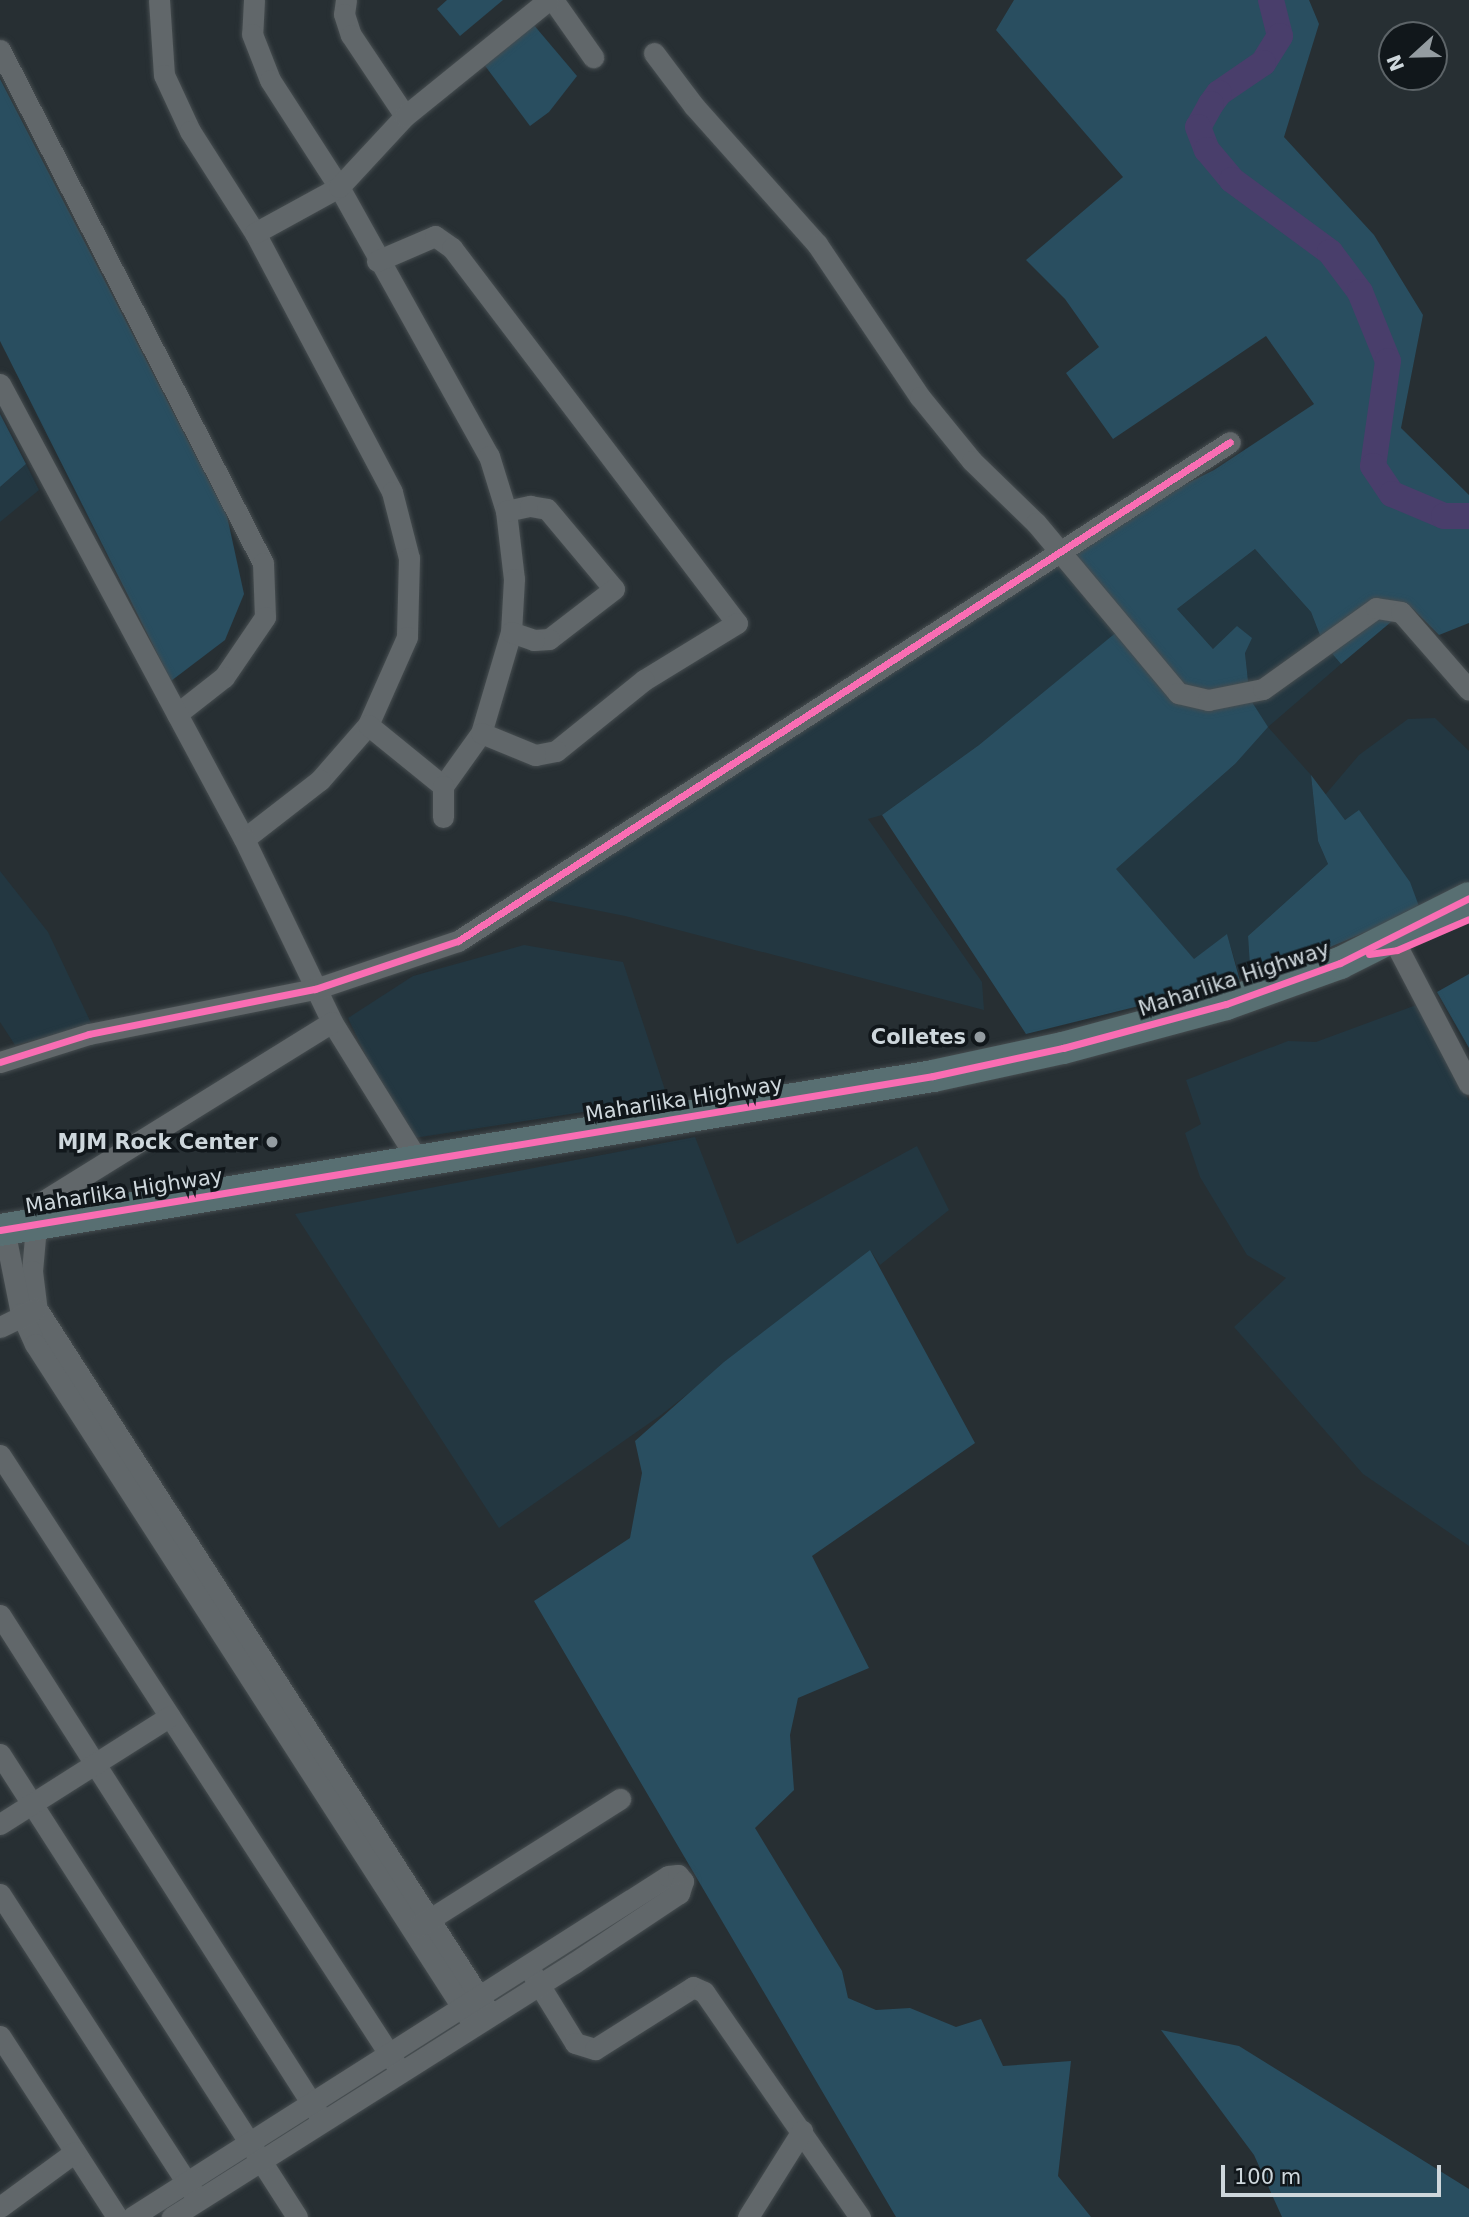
<!DOCTYPE html>
<html>
<head>
<meta charset="utf-8">
<style>
	body { margin:0 }
	#map { position:relative; width:1469px; height:2217px; overflow:hidden; background:#272f33; font-family:"DejaVu Sans",sans-serif }
	div>[style] { position:absolute }
	.built>* { inset:0; background:#233741 }
	.green>* { inset:0; background:#294e60 }
	.river>* { height:26px; margin:-13px; padding:0 13px; transform-origin:13px; border-radius:13px; background:#493e6b }
	.roads { filter:drop-shadow(0 0 2px #464d50) drop-shadow(0 0 2px #464d50) }
	.minor>* { height:21px; margin:-10.5px; padding:0 10.5px; transform-origin:10.5px; border-radius:10.5px; background:#61676a }
	.highway>* { height:32px; margin:-16px; padding:0 16px; transform-origin:16px; border-radius:16px; background:#586f72 }
	.cycleway>* { height:7px; margin:-3.5px; padding:0 3.5px; transform-origin:3.5px; border-radius:3.5px; background:#f96db3 }
	.dots>* { width:19px; height:19px; translate:-50% -50%; box-sizing:border-box; border:4px solid #11171b; border-radius:50% }
	span { translate:-50% -50%; white-space:nowrap; text-align:center; line-height:1.15; -webkit-text-stroke:7px #11171b; paint-order:stroke }
	.street-label { font-size:21px; color:#ced7dc }
	.poi-label { font-size:21px; color:#ced7dc; font-weight:700 }
	.right { translate:-100% -50%; text-align:right }
	.north { position:absolute; left:1378px; top:21px; width:70px; height:70px; box-sizing:border-box; background:#11171b; border:2px solid #5d6468; border-radius:50%; rotate:248deg; font-size:19px; font-weight:700; line-height:28px; text-align:center; color:#ced7dc }
	.north::after { content:''; display:block; margin:auto; width:24px; height:32px; background:#949ca1; clip-path:polygon(50% 0,100% 100%,50% 72%,0 100%) }
	.scale { position:absolute; left:1221px; top:2165px; width:220px; height:32px; box-sizing:border-box; border:4px solid #ced7dc; border-top:0; padding-left:9px; font-size:21px; line-height:24px; white-space:nowrap; color:#ced7dc; -webkit-text-stroke:5px #11171b; paint-order:stroke }
</style>
</head>
<body>
<div id="map">
	<div class="built">
		<i style="clip-path:polygon(26px 464px,39px 490px,0 522px,0 487px)"></i>
		<i style="clip-path:polygon(1255px 549px,1311px 612px,1323px 643px,1341px 664px,1268px 727px,1311px 775px,1318px 841px,1328px 864px,1248px 936px,1250px 967px,1238px 971px,1227px 935px,1194px 960px,1115px 869px,1235px 764px,1250px 699px,1245px 653px,1213px 649px,1177px 609px)"></i>
		<i style="clip-path:polygon(1055px 555px,1115px 634px,979px 745px,882px 815px,868px 819px,982px 982px,984px 1010px,625px 916px,540px 899px)"></i>
		<i style="clip-path:polygon(1435px 718px,1469px 751px,1469px 888px,1420px 909px,1359px 811px,1345px 820px,1325px 795px,1359px 755px,1408px 719px)"></i>
		<i style="clip-path:polygon(0 871px,48px 932px,92px 1025px,15px 1045px,0 1022px)"></i>
		<i style="clip-path:polygon(524px 945px,623px 962px,668px 1099px,414px 1138px,398px 1123px,348px 1018px,413px 976px)"></i>
		<i style="clip-path:polygon(1419px 1004px,1469px 1101px,1469px 1546px,1363px 1474px,1234px 1327px,1286px 1278px,1247px 1255px,1200px 1177px,1185px 1133px,1201px 1124px,1186px 1080px,1288px 1041px,1316px 1042px)"></i>
		<i style="clip-path:polygon(695px 1137px,737px 1244px,917px 1146px,949px 1210px,880px 1265px,870px 1250px,661px 1415px,499px 1528px,295px 1214px)"></i>
	</div>
	<div class="green">
		<i style="clip-path:polygon(447px 0,503px 0,460px 36px,437px 9px)"></i>
		<i style="clip-path:polygon(1014px 0,1309px 0,1319px 24px,1284px 137px,1374px 235px,1423px 315px,1401px 428px,1469px 495px,1469px 623px,1439px 635px,1410px 606px,1341px 664px,1323px 643px,1311px 612px,1255px 549px,1177px 609px,1213px 649px,1237px 626px,1252px 638px,1245px 653px,1250px 699px,1268px 727px,1235px 764px,1116px 869px,1194px 959px,1227px 934px,1240px 981px,1026px 1034px,882px 815px,979px 745px,1124px 626px,1065px 555px,1121px 516px,1214px 470px,1314px 404px,1266px 336px,1113px 439px,1066px 373px,1099px 347px,1065px 299px,1026px 260px,1123px 177px,996px 30px)"></i>
		<i style="clip-path:polygon(533px 24px,577px 76px,549px 112px,530px 126px,483px 63px)"></i>
		<i style="clip-path:polygon(0 79px,227px 516px,244px 594px,225px 640px,171px 681px,0 341px)"></i>
		<i style="clip-path:polygon(0 414px,26px 464px,0 487px)"></i>
		<i style="clip-path:polygon(1311px 775px,1345px 820px,1359px 810px,1410px 882px,1420px 909px,1257px 978px,1250px 967px,1248px 936px,1328px 864px,1318px 841px)"></i>
		<i style="clip-path:polygon(1469px 974px,1469px 1048px,1437px 992px)"></i>
		<i style="clip-path:polygon(870px 1250px,975px 1443px,812px 1556px,869px 1668px,798px 1698px,790px 1735px,794px 1790px,755px 1828px,842px 1971px,848px 1998px,876px 2010px,910px 2008px,956px 2027px,981px 2019px,1003px 2066px,1071px 2061px,1058px 2176px,1091px 2217px,896px 2217px,534px 1601px,630px 1538px,642px 1473px,635px 1441px,724px 1362px)"></i>
		<i style="clip-path:polygon(1161px 2030px,1239px 2046px,1469px 2189px,1469px 2217px,1282px 2217px,1254px 2155px)"></i>
	</div>
	<div class="river">
		<i style="left:1271px;top:0;width:37px;rotate:76deg"></i>
		<i style="left:1280px;top:36px;width:32px;rotate:122deg"></i>
		<i style="left:1263px;top:63px;width:53px;rotate:145.7deg"></i>
		<i style="left:1219px;top:93px;width:14px;rotate:126deg"></i>
		<i style="left:1211px;top:104px;width:26px;rotate:119deg"></i>
		<i style="left:1198px;top:127px;width:25px;rotate:69deg"></i>
		<i style="left:1207px;top:150px;width:39px;rotate:50deg"></i>
		<i style="left:1232px;top:180px;width:122px;rotate:36.3deg"></i>
		<i style="left:1330px;top:252px;width:50px;rotate:53.1deg"></i>
		<i style="left:1360px;top:292px;width:74px;rotate:67.9deg"></i>
		<i style="left:1388px;top:361px;width:106px;rotate:98.1deg"></i>
		<i style="left:1373px;top:466px;width:34px;rotate:56deg"></i>
		<i style="left:1392px;top:494px;width:56px;rotate:22.9deg"></i>
		<i style="left:1444px;top:516px;width:25px"></i>
	</div>
	<div class="roads">
		<div class="minor">
			<i style="left:159px;top:0;width:75px;rotate:86.2deg"></i>
			<i style="left:164px;top:75px;width:62px;rotate:65.1deg"></i>
			<i style="left:190px;top:131px;width:121px;rotate:57.5deg"></i>
			<i style="left:255px;top:233px;width:293px;rotate:62.1deg"></i>
			<i style="left:392px;top:492px;width:68px;rotate:75.6deg"></i>
			<i style="left:409px;top:558px;width:79px;rotate:91.5deg"></i>
			<i style="left:407px;top:637px;width:96px;rotate:113.9deg"></i>
			<i style="left:368px;top:725px;width:73px;rotate:131.1deg"></i>
			<i style="left:320px;top:780px;width:96px;rotate:142.2deg"></i>
			<i style="left:254px;top:0;width:34px;rotate:93deg"></i>
			<i style="left:252px;top:34px;width:49px;rotate:68.6deg"></i>
			<i style="left:270px;top:80px;width:127px;rotate:57.2deg"></i>
			<i style="left:339px;top:187px;width:308px;rotate:60.9deg"></i>
			<i style="left:489px;top:456px;width:58px;rotate:72.8deg"></i>
			<i style="left:506px;top:511px;width:68px;rotate:83.3deg"></i>
			<i style="left:514px;top:579px;width:53px;rotate:93.2deg"></i>
			<i style="left:511px;top:632px;width:105px;rotate:106.5deg"></i>
			<i style="left:481px;top:733px;width:65px;rotate:125.6deg"></i>
			<i style="left:346px;top:0;width:14px;rotate:98deg"></i>
			<i style="left:344px;top:14px;width:22px;rotate:72deg"></i>
			<i style="left:351px;top:35px;width:97px;rotate:56.3deg"></i>
			<i style="left:553px;top:0;width:70px;rotate:54.9deg"></i>
			<i style="left:0;top:50px;width:576px;rotate:62.86deg"></i>
			<i style="left:263px;top:563px;width:54px;rotate:87.9deg"></i>
			<i style="left:265px;top:617px;width:73px;rotate:124.3deg"></i>
			<i style="left:224px;top:677px;width:60px;rotate:141.8deg"></i>
			<i style="left:654px;top:53px;width:66px;rotate:53deg"></i>
			<i style="left:694px;top:106px;width:185px;rotate:48.3deg"></i>
			<i style="left:817px;top:244px;width:184px;rotate:56.1deg"></i>
			<i style="left:920px;top:397px;width:82px;rotate:50.9deg"></i>
			<i style="left:972px;top:461px;width:89px;rotate:44.1deg"></i>
			<i style="left:1036px;top:523px;width:222px;rotate:50.1deg"></i>
			<i style="left:1178px;top:693px;width:31px;rotate:13deg"></i>
			<i style="left:1208px;top:700px;width:56px;rotate:-11.3deg"></i>
			<i style="left:1263px;top:689px;width:139px;rotate:-35.6deg"></i>
			<i style="left:1376px;top:608px;width:25px;rotate:9deg"></i>
			<i style="left:1401px;top:612px;width:103px;rotate:48.9deg"></i>
			<i style="left:255px;top:233px;width:96px;rotate:-28.7deg"></i>
			<i style="left:339px;top:187px;width:97px;rotate:-47.1deg"></i>
			<i style="left:405px;top:116px;width:184px;rotate:-39deg"></i>
			<i style="left:377px;top:261px;width:63px;rotate:-23.3deg"></i>
			<i style="left:435px;top:236px;width:21px;rotate:35deg"></i>
			<i style="left:452px;top:248px;width:471px;rotate:52.8deg"></i>
			<i style="left:737px;top:623px;width:109px;rotate:148.5deg"></i>
			<i style="left:644px;top:680px;width:113px;rotate:141.1deg"></i>
			<i style="left:556px;top:751px;width:21px;rotate:169deg"></i>
			<i style="left:535px;top:755px;width:58px;rotate:-157.8deg"></i>
			<i style="left:0;top:384px;width:516px;rotate:61.8deg"></i>
			<i style="left:244px;top:839px;width:203px;rotate:64.3deg"></i>
			<i style="left:332px;top:1022px;width:161px;rotate:58.2deg"></i>
			<i style="left:506px;top:511px;width:25px;rotate:-12deg"></i>
			<i style="left:530px;top:506px;width:17px;rotate:10deg"></i>
			<i style="left:547px;top:509px;width:104px;rotate:50.1deg"></i>
			<i style="left:614px;top:589px;width:82px;rotate:142.4deg"></i>
			<i style="left:549px;top:639px;width:15px;rotate:176deg"></i>
			<i style="left:534px;top:640px;width:24px;rotate:-161deg"></i>
			<i style="left:368px;top:725px;width:97px;rotate:39.1deg"></i>
			<i style="left:443px;top:786px;width:31px;rotate:90deg"></i>
			<i style="left:1391px;top:935px;width:168px;rotate:62.4deg"></i>
			<i style="left:332px;top:1022px;width:346px;rotate:148.2deg"></i>
			<i style="left:38px;top:1204px;width:67px;rotate:95.1deg"></i>
			<i style="left:32px;top:1271px;width:38px;rotate:83deg"></i>
			<i style="left:37px;top:1309px;width:839px;rotate:57.26deg"></i>
			<i style="left:0;top:1062px;width:93px;rotate:-17.5deg"></i>
			<i style="left:89px;top:1034px;width:230px;rotate:-11.3deg"></i>
			<i style="left:315px;top:989px;width:151px;rotate:-18.6deg"></i>
			<i style="left:458px;top:941px;width:919px;rotate:-32.88deg"></i>
			<i style="left:4px;top:1229px;width:86px;rotate:78.6deg"></i>
			<i style="left:21px;top:1313px;width:34px;rotate:66deg"></i>
			<i style="left:35px;top:1344px;width:805px;rotate:57.22deg"></i>
			<i style="left:0;top:1327px;width:39px;rotate:-26deg"></i>
			<i style="left:0;top:1455px;width:729px;rotate:56.99deg"></i>
			<i style="left:0;top:1615px;width:593px;rotate:57.46deg"></i>
			<i style="left:0;top:1754px;width:550px;rotate:57.32deg"></i>
			<i style="left:0;top:1824px;width:201px;rotate:-32.4deg"></i>
			<i style="left:0;top:1894px;width:355px;rotate:57.1deg"></i>
			<i style="left:419px;top:1926px;width:238px;rotate:-32.3deg"></i>
			<i style="left:532px;top:1973px;width:82px;rotate:58.4deg"></i>
			<i style="left:575px;top:2043px;width:21px;rotate:17deg"></i>
			<i style="left:595px;top:2049px;width:116px;rotate:-32.3deg"></i>
			<i style="left:693px;top:1987px;width:12px;rotate:24deg"></i>
			<i style="left:704px;top:1992px;width:274px;rotate:55.3deg"></i>
			<i style="left:0;top:2036px;width:216px;rotate:57.1deg"></i>
			<i style="left:0;top:2207px;width:93px;rotate:-36.3deg"></i>
			<i style="left:132px;top:2217px;width:635px;rotate:-32.46deg"></i>
			<i style="left:668px;top:1876px;width:10px;rotate:-6deg"></i>
			<i style="left:678px;top:1875px;width:8px;rotate:50deg"></i>
			<i style="left:683px;top:1881px;width:13px;rotate:108deg"></i>
			<i style="left:679px;top:1893px;width:126px;rotate:146.3deg"></i>
			<i style="left:574px;top:1963px;width:476px;rotate:147.7deg"></i>
			<i style="left:748px;top:2217px;width:102px;rotate:-57.9deg"></i>
		</div>
		<div class="highway">
			<i style="left:0;top:1230px;width:946px;rotate:-9.37deg"></i>
			<i style="left:933px;top:1076px;width:133px;rotate:-12.2deg"></i>
			<i style="left:1063px;top:1048px;width:169px;rotate:-15.1deg"></i>
			<i style="left:1226px;top:1004px;width:121px;rotate:-19.8deg"></i>
			<i style="left:1340px;top:963px;width:144px;rotate:-26.7deg"></i>
		</div>
	</div>
	<div class="cycleway">
		<i style="left:1369px;top:954px;width:28px;rotate:-8deg"></i>
		<i style="left:1397px;top:950px;width:78px;rotate:-23.3deg"></i>
		<i style="left:0;top:1062px;width:93px;rotate:-17.5deg"></i>
		<i style="left:89px;top:1034px;width:230px;rotate:-11.3deg"></i>
		<i style="left:315px;top:989px;width:151px;rotate:-18.6deg"></i>
		<i style="left:458px;top:941px;width:919px;rotate:-32.88deg"></i>
		<i style="left:0;top:1230px;width:946px;rotate:-9.37deg"></i>
		<i style="left:933px;top:1076px;width:133px;rotate:-12.2deg"></i>
		<i style="left:1063px;top:1048px;width:169px;rotate:-15.1deg"></i>
		<i style="left:1226px;top:1004px;width:121px;rotate:-19.8deg"></i>
		<i style="left:1340px;top:963px;width:144px;rotate:-26.7deg"></i>
	</div>
	<div class="dots">
		<i style="left:980px;top:1037px;background:#949ca1"></i>
		<i style="left:272px;top:1142px;background:#949ca1"></i>
	</div>
	<div class="street-label">
		<span style="left:1234px;top:979px;rotate:-18deg">Maharlika Highway</span>
		<span style="left:684px;top:1099px;rotate:-9deg">Maharlika Highway</span>
		<span style="left:124px;top:1191px;rotate:-9deg">Maharlika Highway</span>
	</div>
	<div class="poi-label">
		<span class="right" style="left:966px;top:1037px">Colletes</span>
		<span class="right" style="left:258px;top:1142px">MJM Rock Center</span>
	</div>
	<div class="north">N</div>
	<div class="scale">100 m</div>
</div>
</body>
</html>
